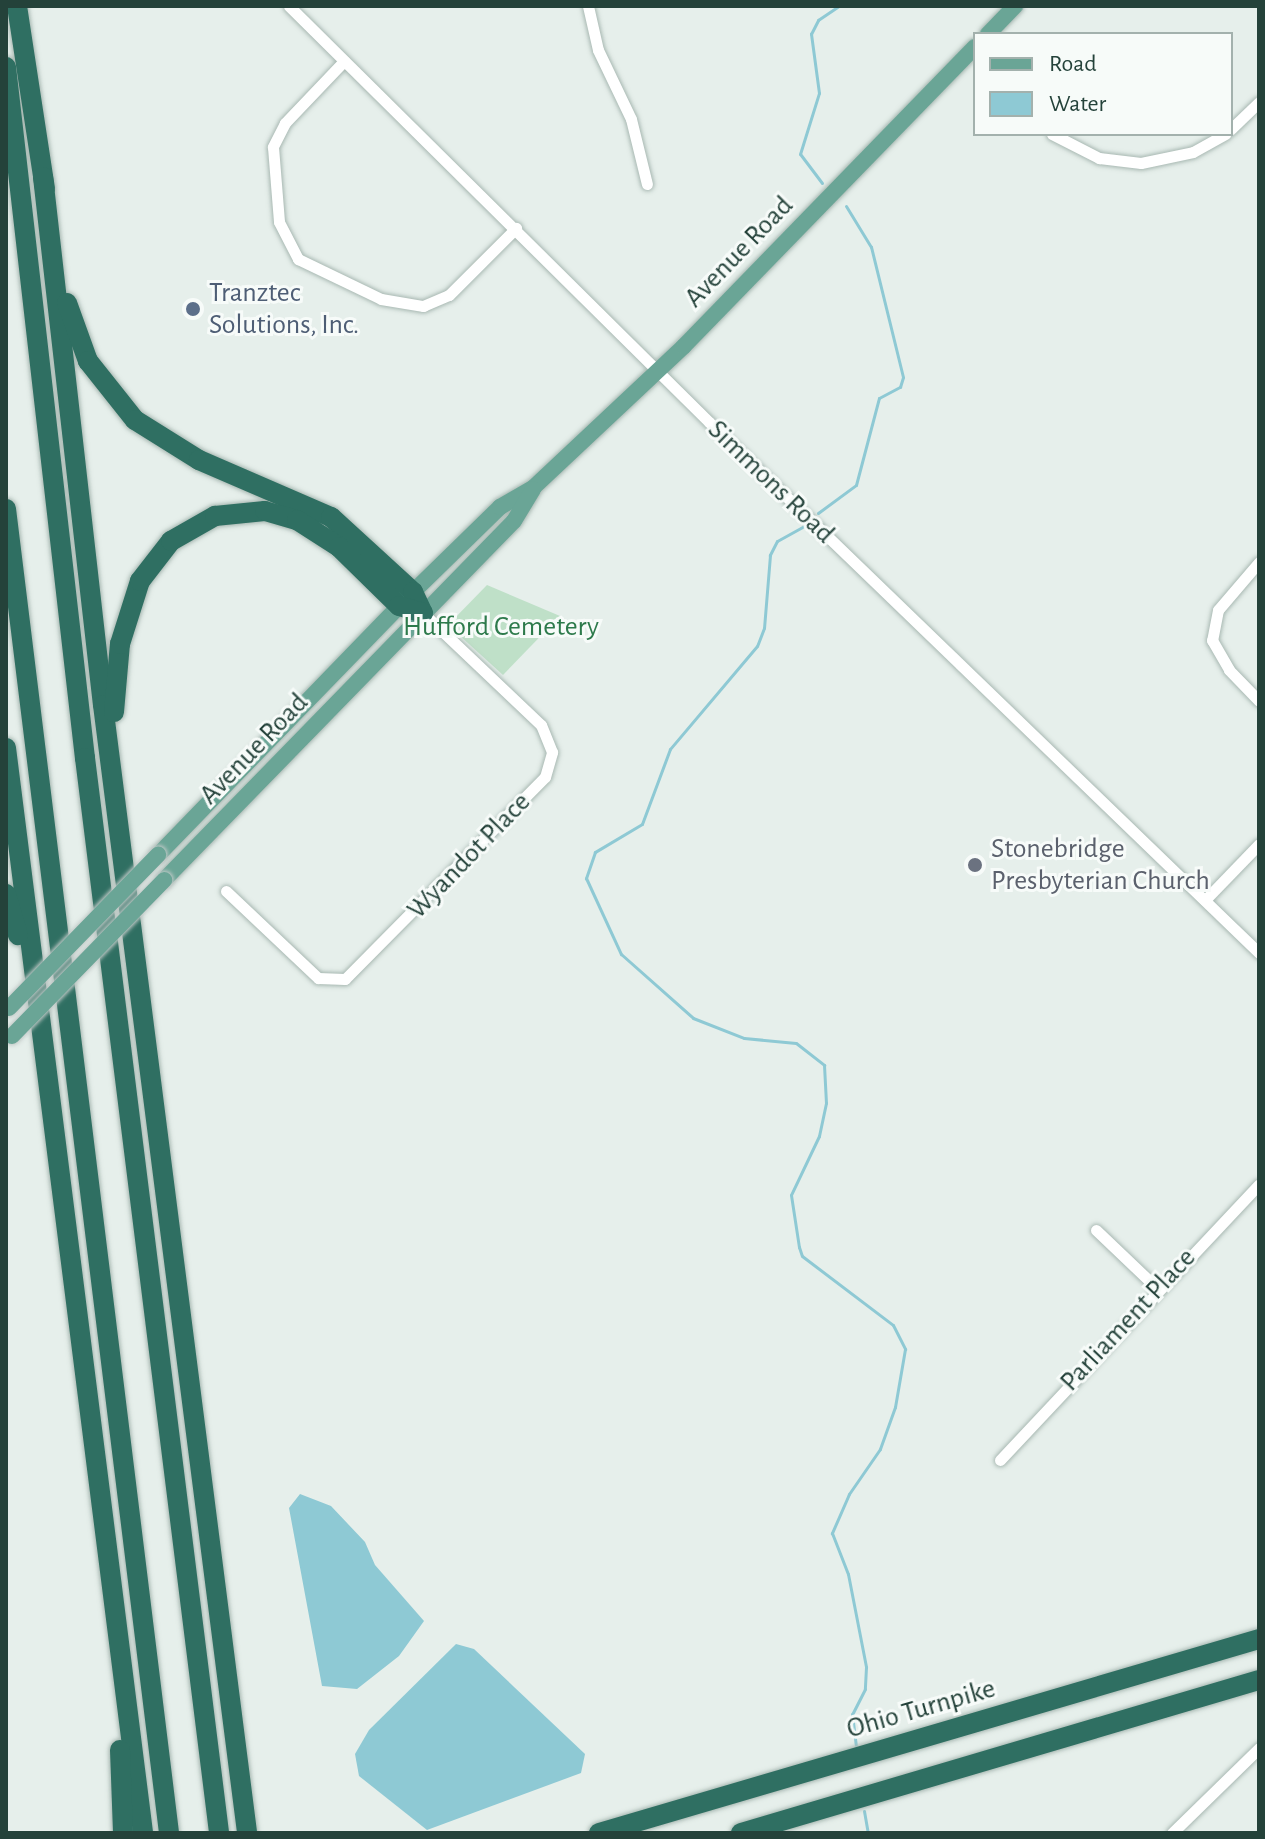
<!DOCTYPE html>
<html>
<head>
<meta charset="utf-8">
<style>
	body { margin:0 }
	#map { position:relative; width:1265px; height:1839px; overflow:hidden; background:#e6efeb; font-family:"Alegreya Sans",sans-serif }
	div>[style] { position:absolute }
	.green>* { inset:0; background:#bfe0c8 }
	.water>* { inset:0; background:#8ec9d4 }
	.stream>* { height:3px; margin:-1.5px; padding:0 1.5px; transform-origin:1.5px; border-radius:1.5px; background:#8ec9d4 }
	.roads { filter:drop-shadow(0 0 2px #a8b8b2) drop-shadow(0 0 2px #a8b8b2) }
	.street>* { height:11px; margin:-5.5px; padding:0 5.5px; transform-origin:5.5px; border-radius:5.5px; background:#fff }
	.primary>* { height:16px; margin:-8px; padding:0 8px; transform-origin:8px; border-radius:8px; background:#6aa596 }
	.highway>* { height:20px; margin:-10px; padding:0 10px; transform-origin:10px; border-radius:10px; background:#2f6f62 }
	.bridges { filter:drop-shadow(0 0 2px #c2cac8) drop-shadow(0 0 2px #c2cac8) }
	.primary-bridge>* { height:16px; margin:-8px; padding:0 8px; transform-origin:8px; border-radius:8px; background:#6aa596 }
	.dots>* { width:22px; height:22px; translate:-50% -50%; box-sizing:border-box; border:4px solid #f7fbf9; border-radius:50% }
	span { translate:-50% -50%; white-space:nowrap; text-align:center; line-height:1.15; -webkit-text-stroke:6px #f7fbf9; paint-order:stroke }
	.street-label { font-size:28px; color:#24423a }
	.service-label { font-size:28px; color:#4e5e75 }
	.left { translate:0 -50%; text-align:left }
	.park-label { font-size:28px; color:#2d7a4b }
	.worship-label { font-size:28px; color:#5b616d }
	.frame { position:absolute; inset:0; border:8px solid #24423a; pointer-events:none }
	.legend { position:absolute; left:973px; top:32px; width:260px; height:104px; box-sizing:border-box; background:#f7fbf9; border:2px solid #a3b1ad; margin:0; padding:10px 14px; list-style:none; font-size:24px; color:#24423a }
	.legend li { display:flex; align-items:center; gap:16px; height:40px }
	.legend b { width:40px; border:2px solid #a3b1ad }
</style>
</head>
<body>
<div id="map">
	<div class="green">
		<i style="clip-path:polygon(487px 585px,560px 616px,503px 675px,448px 625px)"></i>
	</div>
	<div class="water">
		<i style="clip-path:polygon(300px 1494px,331px 1506px,365px 1542px,375px 1565px,424px 1621px,399px 1656px,357px 1689px,322px 1686px,289px 1508px)"></i>
		<i style="clip-path:polygon(456px 1644px,474px 1649px,585px 1754px,581px 1773px,427px 1830px,359px 1776px,355px 1754px,369px 1730px)"></i>
	</div>
	<div class="stream">
		<i style="left:822px;top:183px;width:36px;rotate:-127deg"></i>
		<i style="left:800px;top:154px;width:64px;rotate:-72.7deg"></i>
		<i style="left:819px;top:93px;width:60px;rotate:-97.7deg"></i>
		<i style="left:811px;top:34px;width:16px;rotate:-63deg"></i>
		<i style="left:818px;top:20px;width:25px;rotate:-34deg"></i>
		<i style="left:818px;top:513px;width:47px;rotate:-36.4deg"></i>
		<i style="left:856px;top:485px;width:90px;rotate:-75.2deg"></i>
		<i style="left:879px;top:398px;width:24px;rotate:-28deg"></i>
		<i style="left:900px;top:387px;width:10px;rotate:-73deg"></i>
		<i style="left:903px;top:377px;width:134px;rotate:-103.8deg"></i>
		<i style="left:871px;top:247px;width:48px;rotate:-121.4deg"></i>
		<i style="left:806px;top:525px;width:33px;rotate:151deg"></i>
		<i style="left:777px;top:541px;width:16px;rotate:117deg"></i>
		<i style="left:770px;top:555px;width:73px;rotate:94.7deg"></i>
		<i style="left:764px;top:628px;width:19px;rotate:111deg"></i>
		<i style="left:757px;top:646px;width:135px;rotate:130.2deg"></i>
		<i style="left:670px;top:749px;width:80px;rotate:110.5deg"></i>
		<i style="left:642px;top:824px;width:55px;rotate:149.2deg"></i>
		<i style="left:595px;top:852px;width:28px;rotate:109deg"></i>
		<i style="left:586px;top:878px;width:84px;rotate:65.3deg"></i>
		<i style="left:621px;top:954px;width:96px;rotate:41.6deg"></i>
		<i style="left:693px;top:1018px;width:55px;rotate:21.4deg"></i>
		<i style="left:744px;top:1038px;width:52px;rotate:5.5deg"></i>
		<i style="left:796px;top:1043px;width:36px;rotate:38deg"></i>
		<i style="left:824px;top:1065px;width:38px;rotate:87deg"></i>
		<i style="left:826px;top:1103px;width:34px;rotate:102deg"></i>
		<i style="left:819px;top:1136px;width:65px;rotate:115.4deg"></i>
		<i style="left:791px;top:1195px;width:53px;rotate:81.3deg"></i>
		<i style="left:799px;top:1247px;width:9px;rotate:72deg"></i>
		<i style="left:802px;top:1256px;width:114px;rotate:37.2deg"></i>
		<i style="left:893px;top:1325px;width:27px;rotate:63deg"></i>
		<i style="left:905px;top:1349px;width:59px;rotate:99.8deg"></i>
		<i style="left:895px;top:1407px;width:45px;rotate:109.7deg"></i>
		<i style="left:880px;top:1449px;width:55px;rotate:124.6deg"></i>
		<i style="left:849px;top:1494px;width:43px;rotate:113.6deg"></i>
		<i style="left:832px;top:1533px;width:44px;rotate:68.7deg"></i>
		<i style="left:848px;top:1574px;width:95px;rotate:79deg"></i>
		<i style="left:866px;top:1667px;width:22px;rotate:93deg"></i>
		<i style="left:865px;top:1689px;width:28px;rotate:117deg"></i>
		<i style="left:852px;top:1714px;width:31px;rotate:83deg"></i>
		<i style="left:864px;top:1811px;width:22px;rotate:80deg"></i>
	</div>
	<div class="roads">
		<div class="street">
			<i style="left:289px;top:6px;width:591px;rotate:44.73deg"></i>
			<i style="left:709px;top:422px;width:765px;rotate:43.99deg"></i>
			<i style="left:588px;top:6px;width:45px;rotate:77.2deg"></i>
			<i style="left:598px;top:50px;width:76px;rotate:64.4deg"></i>
			<i style="left:631px;top:119px;width:67px;rotate:76.2deg"></i>
			<i style="left:344px;top:61px;width:86px;rotate:133.6deg"></i>
			<i style="left:285px;top:123px;width:27px;rotate:117deg"></i>
			<i style="left:273px;top:147px;width:75px;rotate:85.4deg"></i>
			<i style="left:279px;top:222px;width:42px;rotate:62.8deg"></i>
			<i style="left:298px;top:259px;width:92px;rotate:25.7deg"></i>
			<i style="left:381px;top:299px;width:43px;rotate:9.5deg"></i>
			<i style="left:423px;top:306px;width:28px;rotate:-23deg"></i>
			<i style="left:449px;top:295px;width:95px;rotate:-45deg"></i>
			<i style="left:1231px;top:129px;width:39px;rotate:-44deg"></i>
			<i style="left:1052px;top:134px;width:53px;rotate:27.1deg"></i>
			<i style="left:1099px;top:158px;width:42px;rotate:6.8deg"></i>
			<i style="left:1141px;top:163px;width:53px;rotate:-11.9deg"></i>
			<i style="left:1193px;top:152px;width:37px;rotate:-29deg"></i>
			<i style="left:1259px;top:562px;width:63px;rotate:130.5deg"></i>
			<i style="left:1218px;top:610px;width:31px;rotate:101deg"></i>
			<i style="left:1212px;top:640px;width:34px;rotate:60deg"></i>
			<i style="left:1229px;top:670px;width:43px;rotate:45.9deg"></i>
			<i style="left:226px;top:891px;width:127px;rotate:43.4deg"></i>
			<i style="left:318px;top:978px;width:27px;rotate:2deg"></i>
			<i style="left:345px;top:979px;width:284px;rotate:-45.3deg"></i>
			<i style="left:545px;top:777px;width:26px;rotate:-74deg"></i>
			<i style="left:552px;top:752px;width:29px;rotate:-112deg"></i>
			<i style="left:541px;top:725px;width:163px;rotate:-136.5deg"></i>
			<i style="left:1205px;top:900px;width:78px;rotate:-46deg"></i>
			<i style="left:1096px;top:1230px;width:84px;rotate:43.6deg"></i>
			<i style="left:1000px;top:1460px;width:378px;rotate:-46.8deg"></i>
			<i style="left:1172px;top:1833px;width:122px;rotate:-44.3deg"></i>
		</div>
		<div class="primary">
			<i style="left:988px;top:34px;width:39px;rotate:-46deg"></i>
			<i style="left:158px;top:855px;width:366px;rotate:-45.9deg"></i>
			<i style="left:413px;top:592px;width:122px;rotate:-44.3deg"></i>
			<i style="left:500px;top:507px;width:39px;rotate:-30deg"></i>
			<i style="left:534px;top:487px;width:206px;rotate:-43.2deg"></i>
			<i style="left:684px;top:346px;width:417px;rotate:-45.8deg"></i>
			<i style="left:164px;top:880px;width:501px;rotate:-45.73deg"></i>
			<i style="left:514px;top:521px;width:37px;rotate:-59deg"></i>
		</div>
		<div class="highway">
			<i style="left:17px;top:6px;width:185px;rotate:81.3deg"></i>
			<i style="left:6px;top:67px;width:696px;rotate:83.48deg"></i>
			<i style="left:85px;top:758px;width:1083px;rotate:82.89deg"></i>
			<i style="left:43px;top:177px;width:531px;rotate:83.52deg"></i>
			<i style="left:103px;top:705px;width:1137px;rotate:82.72deg"></i>
			<i style="left:67px;top:303px;width:62px;rotate:70.1deg"></i>
			<i style="left:88px;top:361px;width:75px;rotate:51.5deg"></i>
			<i style="left:135px;top:420px;width:75px;rotate:32deg"></i>
			<i style="left:199px;top:460px;width:144px;rotate:23.4deg"></i>
			<i style="left:331px;top:517px;width:111px;rotate:42.4deg"></i>
			<i style="left:413px;top:592px;width:23px;rotate:65deg"></i>
			<i style="left:6px;top:509px;width:1334px;rotate:82.98deg"></i>
			<i style="left:114px;top:712px;width:68px;rotate:-85deg"></i>
			<i style="left:120px;top:644px;width:66px;rotate:-72.4deg"></i>
			<i style="left:140px;top:581px;width:51px;rotate:-52.2deg"></i>
			<i style="left:171px;top:541px;width:51px;rotate:-29.6deg"></i>
			<i style="left:215px;top:516px;width:50px;rotate:-5.7deg"></i>
			<i style="left:265px;top:511px;width:33px;rotate:16deg"></i>
			<i style="left:297px;top:520px;width:50px;rotate:32.7deg"></i>
			<i style="left:339px;top:547px;width:84px;rotate:44.5deg"></i>
			<i style="left:399px;top:606px;width:25px;rotate:16deg"></i>
			<i style="left:6px;top:748px;width:1094px;rotate:82.8deg"></i>
			<i style="left:6px;top:894px;width:43px;rotate:73.7deg"></i>
			<i style="left:120px;top:1750px;width:83px;rotate:87.9deg"></i>
			<i style="left:599px;top:1833px;width:688px;rotate:-16.38deg"></i>
			<i style="left:741px;top:1833px;width:540px;rotate:-16.46deg"></i>
		</div>
	</div>
	<div class="bridges">
		<div class="primary-bridge">
			<i style="left:9px;top:1008px;width:214px;rotate:-45.8deg"></i>
			<i style="left:12px;top:1036px;width:218px;rotate:-45.7deg"></i>
		</div>
	</div>
	<div class="dots">
		<i style="left:193px;top:309px;background:#5c6f8a"></i>
		<i style="left:975px;top:865px;background:#6b7280"></i>
	</div>
	<div class="street-label">
		<span style="left:739px;top:252px;rotate:-46deg">Avenue Road</span>
		<span style="left:771px;top:482px;rotate:44deg">Simmons Road</span>
		<span style="left:254px;top:749px;rotate:-46deg">Avenue Road</span>
		<span style="left:469px;top:856px;rotate:-46deg">Wyandot Place</span>
		<span style="left:1128px;top:1320px;rotate:-47deg">Parliament Place</span>
		<span style="left:921px;top:1709px;rotate:-16deg">Ohio Turnpike</span>
	</div>
	<div class="service-label">
		<span class="left" style="left:209px;top:309px">Tranztec<br>Solutions, Inc.</span>
	</div>
	<div class="park-label">
		<span style="left:501px;top:627px">Hufford Cemetery</span>
	</div>
	<div class="worship-label">
		<span class="left" style="left:991px;top:865px">Stonebridge<br>Presbyterian Church</span>
	</div>
	<div class="frame"></div>
	<ul class="legend">
	<li><b style="height:10px;background:#6aa596"></b>Road</li>
	<li><b style="height:22px;background:#8ec9d4"></b>Water</li>
	</ul>
</div>
</body>
</html>
